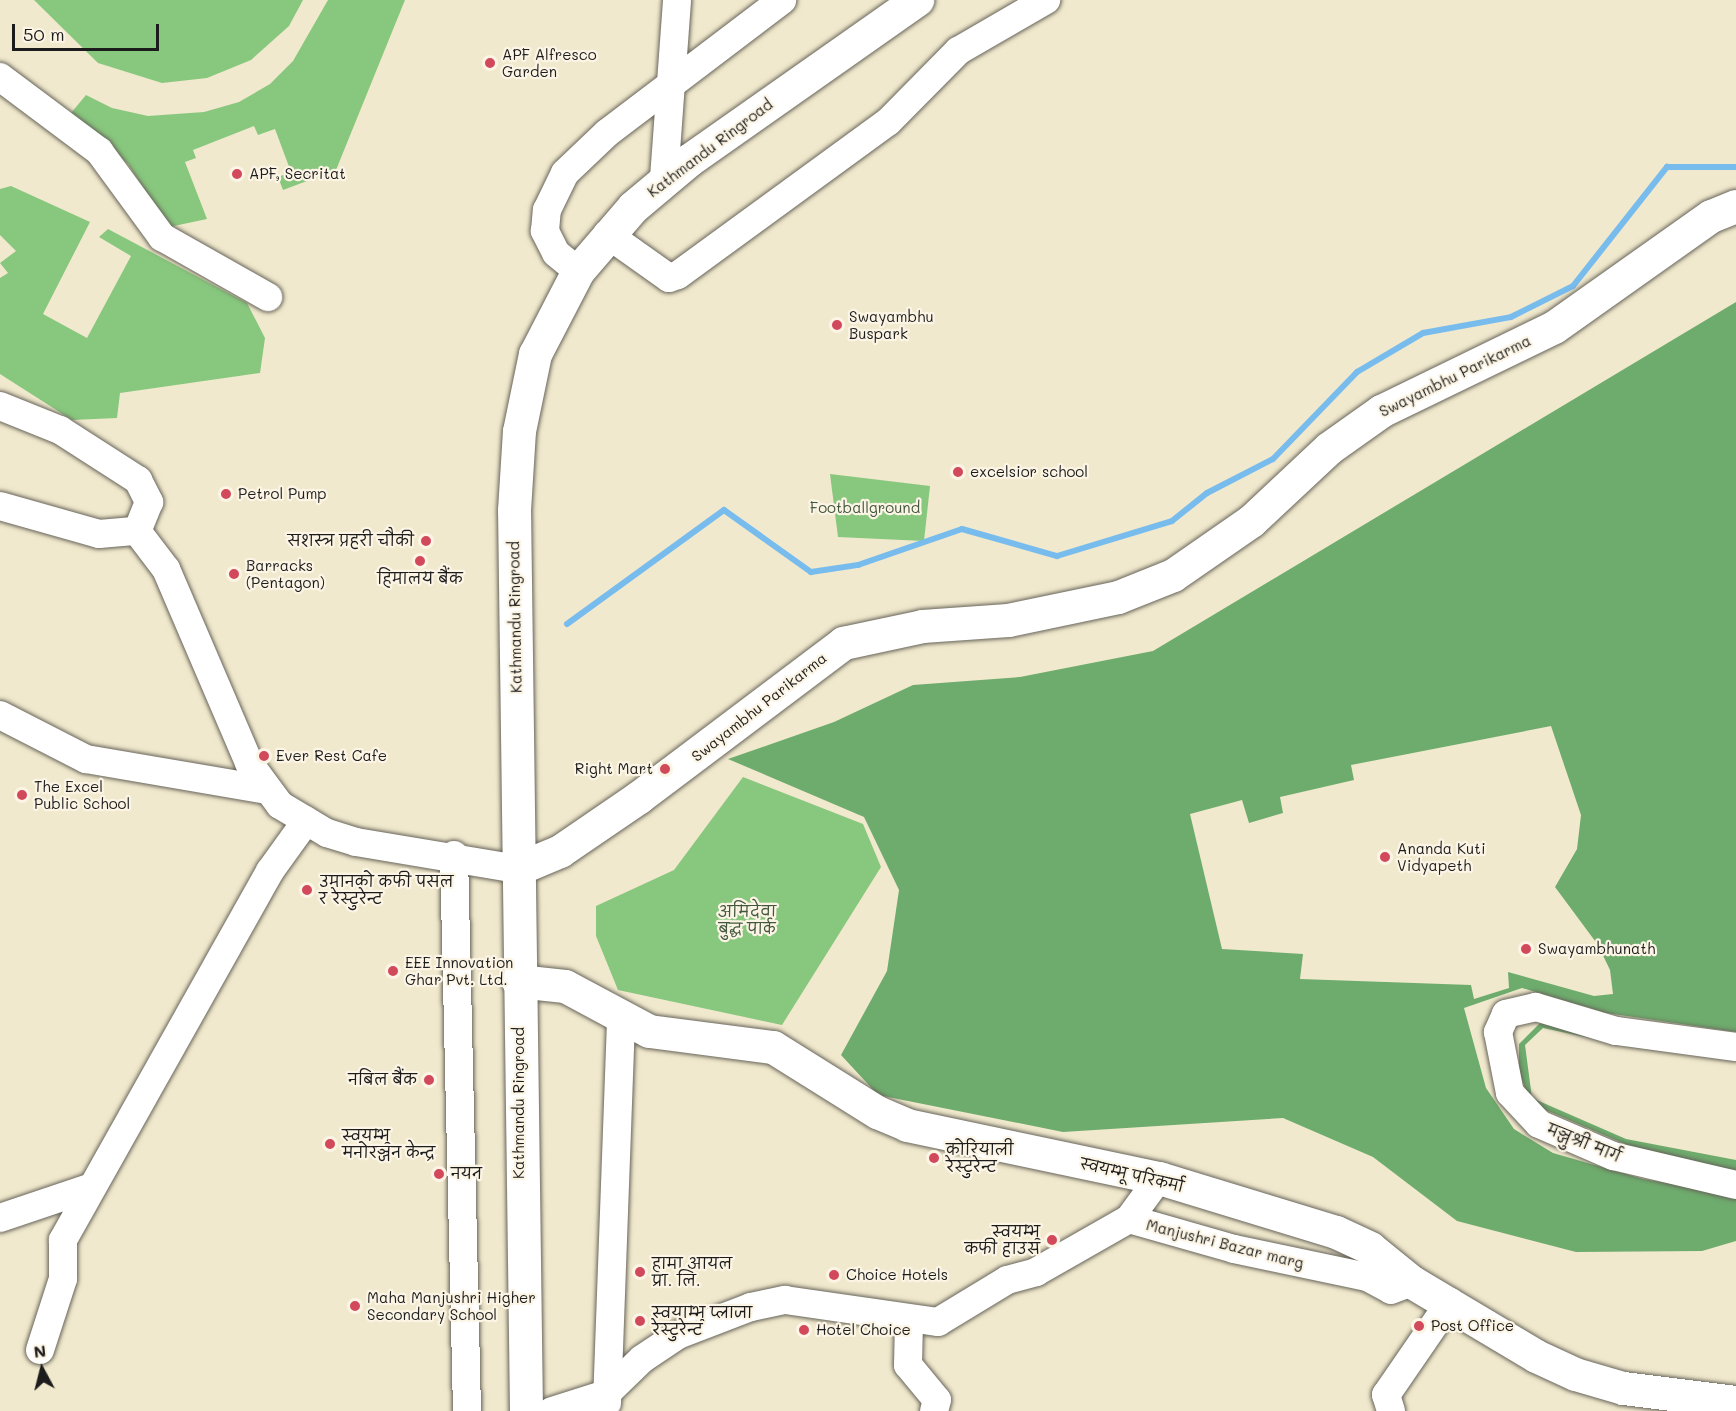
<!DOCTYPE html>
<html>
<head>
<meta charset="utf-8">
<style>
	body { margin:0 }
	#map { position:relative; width:1736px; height:1411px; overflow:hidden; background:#f1e9cd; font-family:Mali,"Playpen Sans Deva",sans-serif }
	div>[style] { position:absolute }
	.green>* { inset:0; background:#88c77e }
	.forest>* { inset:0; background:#6eac6d }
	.stream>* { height:6px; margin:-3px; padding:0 3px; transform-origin:3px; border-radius:3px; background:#78bcee }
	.roads { filter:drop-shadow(0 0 2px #67645a) drop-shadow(0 0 2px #67645a) }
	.minor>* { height:28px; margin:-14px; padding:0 14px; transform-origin:14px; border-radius:14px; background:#fff }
	.major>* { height:33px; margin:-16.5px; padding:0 16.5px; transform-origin:16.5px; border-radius:16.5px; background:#fff }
	.highway>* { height:33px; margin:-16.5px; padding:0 16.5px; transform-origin:16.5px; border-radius:16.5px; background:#fff }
	.dots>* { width:16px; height:16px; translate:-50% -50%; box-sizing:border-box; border:3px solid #fcf5e5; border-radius:50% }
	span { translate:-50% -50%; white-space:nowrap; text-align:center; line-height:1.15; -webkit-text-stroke:4.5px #fcf5e5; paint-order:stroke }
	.poi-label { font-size:15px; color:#1c1c1c }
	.left { translate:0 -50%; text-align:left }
	.right { translate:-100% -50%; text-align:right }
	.street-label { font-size:15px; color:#1c1c1c }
	.park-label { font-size:15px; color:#42583e }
	.north { position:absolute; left:12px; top:1339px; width:60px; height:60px; -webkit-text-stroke:4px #fcf5e5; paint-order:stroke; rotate:353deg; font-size:16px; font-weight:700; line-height:24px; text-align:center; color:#1c1c1c }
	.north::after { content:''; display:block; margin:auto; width:21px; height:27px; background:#1c1c1c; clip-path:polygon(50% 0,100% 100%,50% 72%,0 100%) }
	.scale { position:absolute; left:12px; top:24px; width:147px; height:27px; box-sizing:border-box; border:3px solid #1c1c1c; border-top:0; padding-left:8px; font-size:18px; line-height:21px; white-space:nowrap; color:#1c1c1c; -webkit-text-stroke:4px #fcf5e5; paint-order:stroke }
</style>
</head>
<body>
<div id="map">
	<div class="green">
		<i style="clip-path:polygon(34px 0,303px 0,289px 26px,251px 60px,207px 78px,162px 83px,98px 63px)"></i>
		<i style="clip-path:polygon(328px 0,405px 0,336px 170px,283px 190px,278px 177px,291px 172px,275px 129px,258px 135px,254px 126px,193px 150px,196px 158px,185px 162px,207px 219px,169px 227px,128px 164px,71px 113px,86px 95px,112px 108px,148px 116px,204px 112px,239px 102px,270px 84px,293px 61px)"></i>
		<i style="clip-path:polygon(11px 186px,90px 222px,43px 314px,87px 338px,131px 256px,99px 237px,108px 229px,247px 303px,265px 338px,260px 373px,120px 393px,117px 418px,72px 420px,0 374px,0 278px,8px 273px,0 263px,16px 251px,0 235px,0 189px)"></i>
		<i style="clip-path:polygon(830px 474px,930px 486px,924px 541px,838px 537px)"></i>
		<i style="clip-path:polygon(743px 777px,863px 824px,881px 867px,782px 1025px,618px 990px,596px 936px,596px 906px,674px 870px)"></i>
	</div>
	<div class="forest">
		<i style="clip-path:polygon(evenodd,1736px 302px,1736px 1032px,1606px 1013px,1522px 988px,1464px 1008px,1486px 1088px,1514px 1129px,1553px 1153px,1643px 1179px,1736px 1195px,1736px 1241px,1702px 1251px,1576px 1252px,1457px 1221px,1373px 1157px,1283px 1118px,1063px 1132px,878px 1095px,841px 1055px,887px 971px,899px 890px,864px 817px,728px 759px,834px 722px,913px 685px,1020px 677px,1153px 651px,1736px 302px,1551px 726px,1581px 815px,1577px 849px,1555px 887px,1598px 945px,1610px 970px,1613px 994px,1594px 996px,1508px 972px,1509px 988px,1474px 999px,1471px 985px,1300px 979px,1303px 954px,1222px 949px,1190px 814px,1242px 800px,1249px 823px,1283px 813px,1280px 797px,1354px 780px,1351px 765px,1551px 726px)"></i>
		<i style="clip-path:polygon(1540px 1023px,1641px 1049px,1543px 1028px,1525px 1045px,1532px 1098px,1626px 1139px,1736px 1160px,1736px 1170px,1655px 1157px,1532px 1104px,1519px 1073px,1519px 1044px)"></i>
	</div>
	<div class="stream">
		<i style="left:567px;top:624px;width:194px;rotate:-36deg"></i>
		<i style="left:724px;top:510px;width:107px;rotate:35.5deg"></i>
		<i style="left:811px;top:572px;width:48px;rotate:-8.5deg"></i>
		<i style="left:858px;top:565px;width:110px;rotate:-19.1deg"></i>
		<i style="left:962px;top:529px;width:99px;rotate:15.9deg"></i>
		<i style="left:1057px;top:556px;width:120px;rotate:-16.9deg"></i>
		<i style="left:1172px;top:521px;width:45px;rotate:-38.7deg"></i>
		<i style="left:1207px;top:493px;width:74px;rotate:-27.3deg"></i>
		<i style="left:1273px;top:459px;width:121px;rotate:-46deg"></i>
		<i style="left:1357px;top:372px;width:77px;rotate:-30.6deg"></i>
		<i style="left:1423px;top:333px;width:89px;rotate:-10.3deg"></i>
		<i style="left:1511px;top:317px;width:69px;rotate:-26.6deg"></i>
		<i style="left:1573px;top:286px;width:152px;rotate:-51.7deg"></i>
		<i style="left:1667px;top:167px;width:69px"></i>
	</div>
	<div class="roads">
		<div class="minor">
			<i style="left:0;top:77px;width:124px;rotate:36.8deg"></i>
			<i style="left:99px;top:151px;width:107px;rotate:53.8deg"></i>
			<i style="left:162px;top:237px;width:122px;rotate:29.5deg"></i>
			<i style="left:664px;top:178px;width:178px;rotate:-85.8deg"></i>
			<i style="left:607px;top:234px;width:76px;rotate:35.4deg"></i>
			<i style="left:669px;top:278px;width:9px;rotate:-18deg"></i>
			<i style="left:678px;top:275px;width:260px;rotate:-36.1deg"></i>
			<i style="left:888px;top:122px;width:100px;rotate:-45.4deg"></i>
			<i style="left:958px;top:51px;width:102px;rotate:-30.1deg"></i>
			<i style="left:578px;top:271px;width:28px;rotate:-141deg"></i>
			<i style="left:556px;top:253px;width:25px;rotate:-117deg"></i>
			<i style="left:545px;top:231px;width:21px;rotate:-85deg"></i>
			<i style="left:547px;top:210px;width:41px;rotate:-64.1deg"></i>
			<i style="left:565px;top:173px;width:58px;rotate:-43.6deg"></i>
			<i style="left:607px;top:133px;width:220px;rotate:-37.2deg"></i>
			<i style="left:0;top:406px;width:65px;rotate:21.8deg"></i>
			<i style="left:60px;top:430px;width:93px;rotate:32.7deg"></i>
			<i style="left:138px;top:480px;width:25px;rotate:63deg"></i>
			<i style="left:149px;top:502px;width:31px;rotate:112deg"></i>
			<i style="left:0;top:506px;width:103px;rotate:15.8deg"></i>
			<i style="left:99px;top:534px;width:38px;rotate:-5deg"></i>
			<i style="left:137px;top:531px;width:48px;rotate:52.7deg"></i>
			<i style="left:166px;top:569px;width:211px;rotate:66.8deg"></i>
			<i style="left:249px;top:763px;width:52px;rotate:53.6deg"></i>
			<i style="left:280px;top:805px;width:55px;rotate:30.8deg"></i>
			<i style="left:327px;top:833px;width:30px;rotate:17deg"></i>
			<i style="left:356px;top:842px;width:163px;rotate:9.5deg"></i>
			<i style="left:0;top:715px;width:97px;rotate:27.1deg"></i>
			<i style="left:86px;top:759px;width:185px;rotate:9.7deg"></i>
			<i style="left:454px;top:855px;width:556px;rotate:88.66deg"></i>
			<i style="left:1736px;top:1047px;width:121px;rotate:-172.4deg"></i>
			<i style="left:1616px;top:1031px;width:84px;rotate:-163.3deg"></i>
			<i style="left:1536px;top:1007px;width:31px;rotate:167deg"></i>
			<i style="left:1506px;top:1014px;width:20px;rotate:114deg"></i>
			<i style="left:1498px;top:1032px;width:62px;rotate:78.9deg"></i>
			<i style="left:1510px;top:1093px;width:42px;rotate:46.9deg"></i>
			<i style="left:1539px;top:1124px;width:81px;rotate:23.4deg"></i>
			<i style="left:1613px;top:1156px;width:126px;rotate:13.3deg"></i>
			<i style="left:0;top:1218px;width:94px;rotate:-18.6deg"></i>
			<i style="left:1129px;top:1219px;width:51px;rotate:-53.8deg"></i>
			<i style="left:909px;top:1321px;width:44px;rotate:91.3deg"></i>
			<i style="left:908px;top:1365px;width:45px;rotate:50.4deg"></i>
			<i style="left:937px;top:1400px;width:11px;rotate:105deg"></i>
			<i style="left:40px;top:1350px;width:75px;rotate:-72.1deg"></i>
			<i style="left:63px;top:1279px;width:39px;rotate:-90deg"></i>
			<i style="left:63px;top:1240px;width:423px;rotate:-60.7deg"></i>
			<i style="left:270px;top:871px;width:62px;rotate:-54.2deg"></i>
			<i style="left:607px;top:1403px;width:382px;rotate:-87.9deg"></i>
			<i style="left:552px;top:1411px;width:57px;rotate:-17.5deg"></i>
			<i style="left:606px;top:1394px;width:50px;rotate:-44.2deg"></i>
			<i style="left:642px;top:1359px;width:43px;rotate:-33.7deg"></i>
			<i style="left:678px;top:1335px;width:78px;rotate:-21deg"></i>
			<i style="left:751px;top:1307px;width:35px;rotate:-12deg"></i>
			<i style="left:785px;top:1300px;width:155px;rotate:8.2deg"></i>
			<i style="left:938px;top:1322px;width:81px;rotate:-31.3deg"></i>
			<i style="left:1007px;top:1280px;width:30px;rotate:-15deg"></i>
			<i style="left:1036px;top:1272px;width:107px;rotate:-29.7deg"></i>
			<i style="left:1129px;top:1219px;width:109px;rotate:15.9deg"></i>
			<i style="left:1234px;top:1249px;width:136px;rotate:11.9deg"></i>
			<i style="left:1367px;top:1277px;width:27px;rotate:28deg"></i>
			<i style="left:1391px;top:1290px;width:22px;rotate:-21deg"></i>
			<i style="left:1391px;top:1411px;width:17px;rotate:-107deg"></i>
			<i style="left:1386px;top:1395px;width:113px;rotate:-55.5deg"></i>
		</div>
		<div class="major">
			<i style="left:517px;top:869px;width:47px;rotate:-22.7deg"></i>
			<i style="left:560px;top:851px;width:96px;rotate:-34.4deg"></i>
			<i style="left:639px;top:797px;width:256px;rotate:-37deg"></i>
			<i style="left:843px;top:643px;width:81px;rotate:-12.1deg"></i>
			<i style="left:922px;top:626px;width:86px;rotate:-4deg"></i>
			<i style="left:1008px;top:620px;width:112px;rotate:-11.8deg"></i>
			<i style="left:1118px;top:597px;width:59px;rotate:-21.8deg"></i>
			<i style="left:1173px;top:575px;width:95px;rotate:-34.7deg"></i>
			<i style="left:1251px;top:521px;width:107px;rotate:-43.1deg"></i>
			<i style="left:1329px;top:448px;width:64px;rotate:-35.4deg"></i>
			<i style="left:1381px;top:411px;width:192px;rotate:-25.9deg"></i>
			<i style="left:1554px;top:327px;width:192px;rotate:-35.3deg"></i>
			<i style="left:1711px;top:216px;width:27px;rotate:-22deg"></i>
			<i style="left:518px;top:981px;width:47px;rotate:6.1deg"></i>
			<i style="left:565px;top:986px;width:95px;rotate:28.2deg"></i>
			<i style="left:649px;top:1031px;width:125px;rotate:7.4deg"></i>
			<i style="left:773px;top:1047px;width:123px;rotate:32deg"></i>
			<i style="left:877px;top:1112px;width:33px;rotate:23deg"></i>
			<i style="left:907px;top:1125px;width:258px;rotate:11.9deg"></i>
			<i style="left:1159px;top:1178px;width:185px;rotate:17deg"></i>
			<i style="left:1336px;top:1232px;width:38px;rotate:25deg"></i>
			<i style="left:1370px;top:1248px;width:54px;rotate:39deg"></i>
			<i style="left:1412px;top:1282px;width:144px;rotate:30.8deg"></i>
			<i style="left:1536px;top:1356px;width:43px;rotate:24.8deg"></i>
			<i style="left:1575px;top:1374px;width:50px;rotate:16.3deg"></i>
			<i style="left:1623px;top:1388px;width:114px;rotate:7.1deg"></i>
		</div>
		<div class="highway">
			<i style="left:526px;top:1411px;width:901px;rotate:-90.76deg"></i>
			<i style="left:514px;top:510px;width:79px;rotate:-86.4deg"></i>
			<i style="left:519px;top:431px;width:79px;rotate:-78.3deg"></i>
			<i style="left:535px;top:354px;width:93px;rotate:-62.6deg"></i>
			<i style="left:578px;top:271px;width:84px;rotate:-49.3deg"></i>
			<i style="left:633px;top:207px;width:73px;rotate:-40deg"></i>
			<i style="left:689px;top:160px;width:279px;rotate:-35.1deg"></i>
		</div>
	</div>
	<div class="dots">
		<i style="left:490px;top:63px;background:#d1495b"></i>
		<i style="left:237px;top:174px;background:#d1495b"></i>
		<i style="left:837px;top:325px;background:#d1495b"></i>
		<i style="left:958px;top:472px;background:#d1495b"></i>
		<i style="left:226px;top:494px;background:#d1495b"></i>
		<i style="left:426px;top:541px;background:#d1495b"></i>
		<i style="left:420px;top:561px;background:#d1495b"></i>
		<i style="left:234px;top:574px;background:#d1495b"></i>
		<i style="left:264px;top:756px;background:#d1495b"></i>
		<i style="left:665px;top:769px;background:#d1495b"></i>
		<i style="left:22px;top:795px;background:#d1495b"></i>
		<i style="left:1385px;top:857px;background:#d1495b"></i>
		<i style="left:307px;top:890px;background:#d1495b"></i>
		<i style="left:1526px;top:949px;background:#d1495b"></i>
		<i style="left:393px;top:971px;background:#d1495b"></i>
		<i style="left:429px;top:1080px;background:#d1495b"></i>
		<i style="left:330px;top:1144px;background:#d1495b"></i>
		<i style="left:934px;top:1158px;background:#d1495b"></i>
		<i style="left:439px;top:1174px;background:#d1495b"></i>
		<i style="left:1052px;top:1240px;background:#d1495b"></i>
		<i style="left:640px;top:1272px;background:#d1495b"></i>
		<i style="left:834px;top:1275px;background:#d1495b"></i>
		<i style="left:355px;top:1306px;background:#d1495b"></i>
		<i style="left:640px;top:1321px;background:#d1495b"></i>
		<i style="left:1419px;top:1326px;background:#d1495b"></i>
		<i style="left:804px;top:1330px;background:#d1495b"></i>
	</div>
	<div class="poi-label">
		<span class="left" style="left:502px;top:63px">APF Alfresco<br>Garden</span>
		<span class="left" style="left:249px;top:174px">APF, Secritat</span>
		<span class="left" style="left:849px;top:325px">Swayambhu<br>Buspark</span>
		<span class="left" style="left:970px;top:472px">excelsior school</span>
		<span class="left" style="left:238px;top:494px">Petrol Pump</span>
		<span class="right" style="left:414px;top:541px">सशस्त्र प्रहरी चौकी</span>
		<span class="left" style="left:246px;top:574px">Barracks<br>(Pentagon)</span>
		<span style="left:420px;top:579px">हिमालय बैंक</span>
		<span class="left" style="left:276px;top:756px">Ever Rest Cafe</span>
		<span class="right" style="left:653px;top:769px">Right Mart</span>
		<span class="left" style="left:34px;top:795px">The Excel<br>Public School</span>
		<span class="left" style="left:1397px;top:857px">Ananda Kuti<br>Vidyapeth</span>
		<span class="left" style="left:319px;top:890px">उमानको कफी पसल<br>र रेस्टुरेन्ट</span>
		<span class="left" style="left:1538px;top:949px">Swayambhunath</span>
		<span class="left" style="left:405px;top:971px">EEE Innovation<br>Ghar Pvt. Ltd.</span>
		<span class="right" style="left:417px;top:1080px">नबिल बैंक</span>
		<span class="left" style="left:342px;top:1144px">स्वयम्भू<br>मनोरञ्जन केन्द्र</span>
		<span class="left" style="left:946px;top:1158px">कोरियाली<br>रेस्टुरेन्ट</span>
		<span class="left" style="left:451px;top:1174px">नयन</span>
		<span class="right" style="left:1040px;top:1240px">स्वयम्भू<br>कफी हाउस</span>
		<span class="left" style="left:652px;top:1272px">हामा आयल<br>प्रा. लि.</span>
		<span class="left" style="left:846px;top:1275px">Choice Hotels</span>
		<span class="left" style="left:367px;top:1306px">Maha Manjushri Higher<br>Secondary School</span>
		<span class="left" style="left:652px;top:1321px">स्वयाम्भु प्लाजा<br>रेस्टुरेन्ट</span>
		<span class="left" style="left:1431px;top:1326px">Post Office</span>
		<span class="left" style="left:816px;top:1330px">Hotel Choice</span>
	</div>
	<div class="street-label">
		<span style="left:710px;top:148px;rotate:-37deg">Kathmandu Ringroad</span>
		<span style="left:1455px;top:376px;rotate:-26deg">Swayambhu Parikarma</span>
		<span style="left:515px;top:617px;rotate:-91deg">Kathmandu Ringroad</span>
		<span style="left:759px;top:707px;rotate:-38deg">Swayambhu Parikarma</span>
		<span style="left:519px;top:1103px;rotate:-90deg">Kathmandu Ringroad</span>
		<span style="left:1584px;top:1143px;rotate:22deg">मञ्जुश्री मार्ग</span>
		<span style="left:1132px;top:1175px;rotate:13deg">स्वयम्भू परिकर्मा</span>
		<span style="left:1225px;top:1244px;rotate:14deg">Manjushri Bazar marg</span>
	</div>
	<div class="park-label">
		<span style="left:865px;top:508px">Footballground</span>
		<span style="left:747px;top:920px">अमिदेवा<br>बुद्ध पार्क</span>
	</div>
	<div class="north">N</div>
	<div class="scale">50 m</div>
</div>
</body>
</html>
